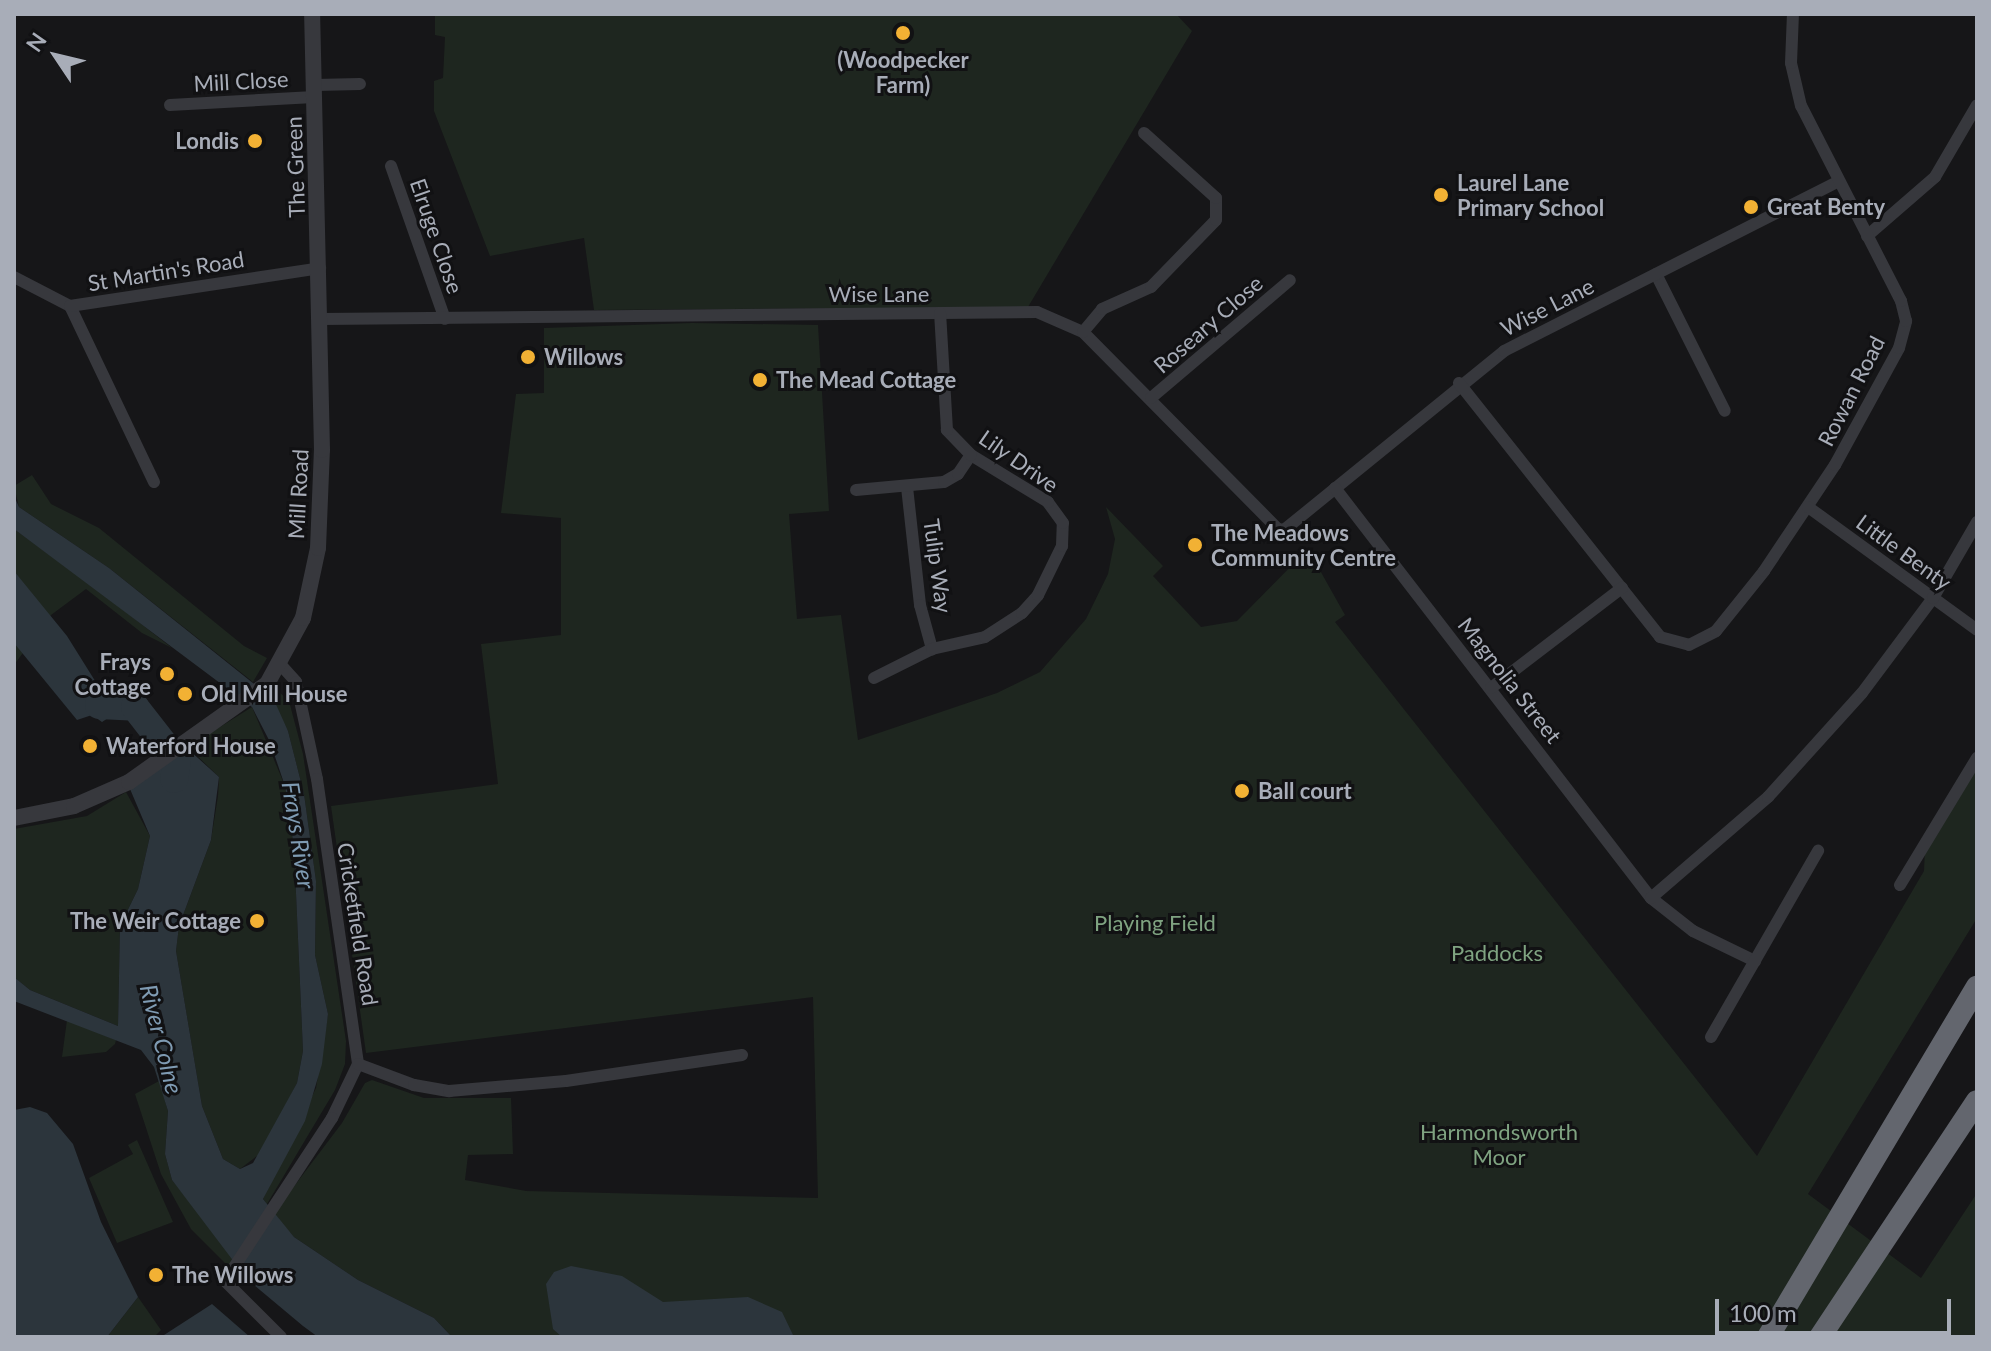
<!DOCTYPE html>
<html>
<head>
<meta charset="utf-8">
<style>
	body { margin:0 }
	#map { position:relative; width:1991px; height:1351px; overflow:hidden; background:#161618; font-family:Lato,sans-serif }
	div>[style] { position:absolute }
	.green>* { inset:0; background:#1e261f }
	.water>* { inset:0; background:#2c353c }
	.river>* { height:28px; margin:-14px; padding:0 14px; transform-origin:14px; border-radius:14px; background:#2c353c }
	.minor>* { height:12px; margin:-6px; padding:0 6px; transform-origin:6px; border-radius:6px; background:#37383d }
	.tertiary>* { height:16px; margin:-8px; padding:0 8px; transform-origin:8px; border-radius:8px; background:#37383d }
	.motorway>* { height:22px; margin:-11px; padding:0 11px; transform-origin:11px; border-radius:11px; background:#63666e }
	.dots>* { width:22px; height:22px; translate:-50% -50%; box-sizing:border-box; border:4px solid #111113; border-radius:50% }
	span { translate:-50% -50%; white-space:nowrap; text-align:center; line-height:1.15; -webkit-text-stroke:6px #111113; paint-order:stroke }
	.poi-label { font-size:22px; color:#a8adb8; font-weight:700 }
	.right { translate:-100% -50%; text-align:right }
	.left { translate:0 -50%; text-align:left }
	.street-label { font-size:22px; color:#a8adb8 }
	.park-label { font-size:22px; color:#7fa381 }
	.water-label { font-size:24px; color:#7f9bb3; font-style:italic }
	.frame { position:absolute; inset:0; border:16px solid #a8adb8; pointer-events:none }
	.north { position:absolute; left:16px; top:16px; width:80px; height:80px; -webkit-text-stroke:6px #111113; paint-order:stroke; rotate:305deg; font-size:22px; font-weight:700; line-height:32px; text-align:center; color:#a8adb8 }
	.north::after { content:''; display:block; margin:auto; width:28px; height:36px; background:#a8adb8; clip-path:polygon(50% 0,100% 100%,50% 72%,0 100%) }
	.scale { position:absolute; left:1715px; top:1299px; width:236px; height:36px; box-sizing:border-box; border:4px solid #a8adb8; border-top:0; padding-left:10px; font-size:24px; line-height:28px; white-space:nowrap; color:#a8adb8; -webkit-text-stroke:6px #111113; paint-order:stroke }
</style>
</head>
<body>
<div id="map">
	<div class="green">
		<i style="clip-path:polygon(435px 14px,1176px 14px,1192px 31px,1028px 307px,594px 310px,584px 238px,490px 256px,434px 111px,434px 81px,443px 78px,445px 37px,435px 35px)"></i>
		<i style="clip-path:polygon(692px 323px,818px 325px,829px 511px,789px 514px,797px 619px,841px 615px,858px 740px,997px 693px,1040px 672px,1086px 619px,1108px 574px,1115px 539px,1106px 507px,1163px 566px,1153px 576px,1201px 627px,1237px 621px,1308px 549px,1345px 615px,1335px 622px,1757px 1156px,1924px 871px,1925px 847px,1977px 768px,1977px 918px,1808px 1194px,1921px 1278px,1977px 1193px,1977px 1337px,452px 1337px,434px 1318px,358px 1280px,294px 1237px,273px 1214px,342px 1123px,365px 1083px,372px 1080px,424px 1098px,511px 1098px,513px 1154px,468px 1155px,465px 1180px,526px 1191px,818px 1198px,813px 997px,366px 1053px,331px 806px,498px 784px,481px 644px,561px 635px,561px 518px,501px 513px,516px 394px,544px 393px,544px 328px)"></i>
		<i style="clip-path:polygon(32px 475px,51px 504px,99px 528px,244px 646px,267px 658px,253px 682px,109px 568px,19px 507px,14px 486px)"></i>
		<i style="clip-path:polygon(14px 529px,95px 588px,172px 648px,142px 633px,86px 589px,51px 615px,14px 665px)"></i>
		<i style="clip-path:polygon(277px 690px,289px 701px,303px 754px,346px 1041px,345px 1064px,335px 1090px,267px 1204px,263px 1199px,316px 1088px,328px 1014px,315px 955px,316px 881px,304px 794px,288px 731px,268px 695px)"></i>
		<i style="clip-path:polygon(252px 707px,285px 786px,294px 848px,303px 1051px,297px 1083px,261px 1153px,240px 1169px,223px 1159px,202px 1106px,176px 951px,179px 926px,211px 840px,218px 796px,219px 777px,188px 747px)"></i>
		<i style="clip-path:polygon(126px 792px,150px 836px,138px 889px,120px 926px,118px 1026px,30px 990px,14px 977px,14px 829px,87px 816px)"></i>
		<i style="clip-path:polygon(67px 1020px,116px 1040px,115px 1044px,106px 1052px,62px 1057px)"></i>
		<i style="clip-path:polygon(159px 1081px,168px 1111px,165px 1154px,172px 1180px,234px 1257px,228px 1266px,191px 1229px,161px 1174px,135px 1094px)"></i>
		<i style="clip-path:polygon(137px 1140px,173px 1222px,117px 1243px,89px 1178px,133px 1154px,128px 1145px)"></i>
		<i style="clip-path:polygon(138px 1297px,161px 1330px,154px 1337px,107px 1337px)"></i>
	</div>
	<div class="water">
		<i style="clip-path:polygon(14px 496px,19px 507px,109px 568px,274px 700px,288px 731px,304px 794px,316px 881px,315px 955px,328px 1014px,322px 1064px,305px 1121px,263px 1199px,294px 1237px,358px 1280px,434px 1318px,452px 1337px,318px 1337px,303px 1326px,247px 1279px,172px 1180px,165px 1154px,168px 1111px,154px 1067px,141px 1050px,14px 1001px,14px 977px,30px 990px,118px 1026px,120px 926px,138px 889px,150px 836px,130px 789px,188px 749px,219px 777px,211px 840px,179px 926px,176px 951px,202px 1106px,223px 1159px,240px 1169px,253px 1163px,297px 1083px,303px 1051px,294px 848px,285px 786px,270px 742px,252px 707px,14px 529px)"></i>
		<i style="clip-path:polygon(14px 571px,67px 636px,97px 684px,143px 705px,132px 713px,122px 709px,102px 722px,92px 715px,77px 720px,14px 643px)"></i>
		<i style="clip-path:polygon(30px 1107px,47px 1113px,73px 1144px,101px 1222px,138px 1297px,107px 1337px,14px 1337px,14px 1110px)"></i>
		<i style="clip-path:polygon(571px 1266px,622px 1276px,663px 1302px,748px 1297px,782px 1312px,794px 1337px,562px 1337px,553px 1329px,546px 1284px,554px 1272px)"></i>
		<i style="clip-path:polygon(212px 1304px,250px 1337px,162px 1337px,164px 1335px)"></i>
	</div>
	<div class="river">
		<i style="left:99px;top:705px;width:36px;rotate:3deg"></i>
		<i style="left:135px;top:707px;width:68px;rotate:52.1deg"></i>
		<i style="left:177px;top:761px;width:18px;rotate:99deg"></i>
	</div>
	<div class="minor">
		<i style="left:315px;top:85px;width:45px;rotate:-1.3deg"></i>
		<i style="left:170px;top:105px;width:144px;rotate:-3.2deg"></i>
		<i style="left:391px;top:166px;width:162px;rotate:70.6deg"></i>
		<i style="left:1867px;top:236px;width:90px;rotate:-40.9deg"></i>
		<i style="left:1935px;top:177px;width:83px;rotate:-59.7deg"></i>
		<i style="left:1656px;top:274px;width:153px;rotate:63.3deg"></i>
		<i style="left:14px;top:277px;width:63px;rotate:27.4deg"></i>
		<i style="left:322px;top:319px;width:715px;rotate:-0.56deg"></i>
		<i style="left:1037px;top:312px;width:50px;rotate:23.5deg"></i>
		<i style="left:1083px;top:332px;width:277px;rotate:45.3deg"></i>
		<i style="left:1278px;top:529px;width:6px;rotate:9deg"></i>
		<i style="left:1284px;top:530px;width:284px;rotate:-39.1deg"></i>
		<i style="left:1504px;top:351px;width:373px;rotate:-26.9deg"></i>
		<i style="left:1083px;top:332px;width:30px;rotate:-50deg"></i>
		<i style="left:1102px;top:309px;width:54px;rotate:-24.2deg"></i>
		<i style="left:1151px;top:287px;width:93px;rotate:-45.9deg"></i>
		<i style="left:1216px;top:220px;width:22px;rotate:-90deg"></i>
		<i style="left:1216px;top:198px;width:97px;rotate:-137.9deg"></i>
		<i style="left:1459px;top:383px;width:324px;rotate:51.6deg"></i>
		<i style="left:1660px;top:637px;width:30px;rotate:15deg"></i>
		<i style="left:1689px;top:645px;width:30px;rotate:-27deg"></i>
		<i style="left:1716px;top:631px;width:77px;rotate:-51.3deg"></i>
		<i style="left:1764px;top:571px;width:128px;rotate:-56.2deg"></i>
		<i style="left:1835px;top:465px;width:133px;rotate:-61.3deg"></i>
		<i style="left:1899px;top:348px;width:28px;rotate:-75deg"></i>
		<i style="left:1906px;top:321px;width:21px;rotate:-104deg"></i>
		<i style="left:1901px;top:301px;width:219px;rotate:-117.1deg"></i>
		<i style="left:1801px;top:106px;width:44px;rotate:-103.1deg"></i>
		<i style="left:1791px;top:63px;width:49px;rotate:-87.7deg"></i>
		<i style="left:1151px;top:398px;width:182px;rotate:-40.3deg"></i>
		<i style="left:154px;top:482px;width:195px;rotate:-115.5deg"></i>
		<i style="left:70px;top:306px;width:253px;rotate:-8.6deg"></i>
		<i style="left:907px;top:487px;width:119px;rotate:83.7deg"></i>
		<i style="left:920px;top:605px;width:46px;rotate:74.7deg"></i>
		<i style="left:1335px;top:488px;width:518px;rotate:52.38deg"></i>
		<i style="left:1651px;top:898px;width:53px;rotate:38.2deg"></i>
		<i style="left:1693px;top:931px;width:69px;rotate:25.8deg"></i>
		<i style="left:856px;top:490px;width:88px;rotate:-5.2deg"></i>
		<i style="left:944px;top:482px;width:16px;rotate:-30deg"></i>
		<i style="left:958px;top:474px;width:23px;rotate:-56deg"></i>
		<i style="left:1808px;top:507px;width:209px;rotate:36deg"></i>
		<i style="left:280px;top:664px;width:24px;rotate:48deg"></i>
		<i style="left:296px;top:682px;width:99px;rotate:77.8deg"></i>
		<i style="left:317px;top:779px;width:288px;rotate:81.8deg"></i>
		<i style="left:358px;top:1064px;width:60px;rotate:115.7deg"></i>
		<i style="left:332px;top:1118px;width:195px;rotate:123.3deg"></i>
		<i style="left:225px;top:1281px;width:79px;rotate:45deg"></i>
		<i style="left:874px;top:678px;width:65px;rotate:-26.6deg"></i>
		<i style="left:932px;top:649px;width:54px;rotate:-12.8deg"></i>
		<i style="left:985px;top:637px;width:44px;rotate:-33deg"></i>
		<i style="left:1022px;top:613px;width:24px;rotate:-48deg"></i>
		<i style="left:1038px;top:595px;width:55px;rotate:-63.9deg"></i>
		<i style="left:1062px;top:546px;width:23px;rotate:-88deg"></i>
		<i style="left:1063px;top:523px;width:26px;rotate:-126deg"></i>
		<i style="left:1048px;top:502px;width:90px;rotate:-148.6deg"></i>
		<i style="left:971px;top:455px;width:35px;rotate:-134deg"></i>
		<i style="left:947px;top:430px;width:117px;rotate:-93.4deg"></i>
		<i style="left:1491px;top:688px;width:165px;rotate:-37.4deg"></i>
		<i style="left:1900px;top:885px;width:149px;rotate:-58.8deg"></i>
		<i style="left:1651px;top:898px;width:155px;rotate:-40.8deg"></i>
		<i style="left:1768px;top:797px;width:140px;rotate:-47.9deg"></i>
		<i style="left:1862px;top:693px;width:119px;rotate:-53.2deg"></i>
		<i style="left:1933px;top:598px;width:88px;rotate:-59.9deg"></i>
		<i style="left:1711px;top:1037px;width:215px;rotate:-60.1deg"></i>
		<i style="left:358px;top:1064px;width:60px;rotate:20.6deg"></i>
		<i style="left:414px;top:1085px;width:36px;rotate:10deg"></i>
		<i style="left:449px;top:1091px;width:117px;rotate:-4.9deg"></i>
		<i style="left:566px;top:1081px;width:178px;rotate:-8.4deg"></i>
	</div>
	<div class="tertiary">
		<i style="left:14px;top:818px;width:61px;rotate:-11.3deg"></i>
		<i style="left:74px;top:806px;width:60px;rotate:-23.6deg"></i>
		<i style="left:129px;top:782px;width:169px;rotate:-35.4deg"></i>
		<i style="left:267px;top:684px;width:75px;rotate:-61.4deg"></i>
		<i style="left:303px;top:618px;width:72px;rotate:-77.9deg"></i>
		<i style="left:318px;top:548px;width:98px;rotate:-87.7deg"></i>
		<i style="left:322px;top:450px;width:436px;rotate:-91.3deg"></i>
	</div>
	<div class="motorway">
		<i style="left:1768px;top:1337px;width:408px;rotate:-59.2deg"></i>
		<i style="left:1820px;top:1337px;width:283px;rotate:-56.4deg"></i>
	</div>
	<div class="dots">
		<i style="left:903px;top:33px;background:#f2b134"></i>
		<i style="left:255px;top:141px;background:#f2b134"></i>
		<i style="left:1441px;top:195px;background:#f2b134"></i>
		<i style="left:1751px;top:207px;background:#f2b134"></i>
		<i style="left:528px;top:357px;background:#f2b134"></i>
		<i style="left:760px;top:380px;background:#f2b134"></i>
		<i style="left:1195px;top:545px;background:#f2b134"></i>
		<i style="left:167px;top:674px;background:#f2b134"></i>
		<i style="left:185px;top:694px;background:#f2b134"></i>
		<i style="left:90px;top:746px;background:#f2b134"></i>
		<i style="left:1242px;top:791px;background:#f2b134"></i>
		<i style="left:257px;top:921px;background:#f2b134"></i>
		<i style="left:156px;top:1275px;background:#f2b134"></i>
	</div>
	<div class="poi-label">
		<span style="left:903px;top:72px">(Woodpecker<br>Farm)</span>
		<span class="right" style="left:239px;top:141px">Londis</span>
		<span class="left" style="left:1457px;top:195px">Laurel Lane<br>Primary School</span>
		<span class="left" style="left:1767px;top:207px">Great Benty</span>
		<span class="left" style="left:544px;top:357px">Willows</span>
		<span class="left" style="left:776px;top:380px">The Mead Cottage</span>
		<span class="left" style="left:1211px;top:545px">The Meadows<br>Community Centre</span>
		<span class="right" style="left:151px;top:674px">Frays<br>Cottage</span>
		<span class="left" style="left:201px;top:694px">Old Mill House</span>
		<span class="left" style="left:106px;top:746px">Waterford House</span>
		<span class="left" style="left:1258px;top:791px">Ball court</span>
		<span class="right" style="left:241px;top:921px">The Weir Cottage</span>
		<span class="left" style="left:172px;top:1275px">The Willows</span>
	</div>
	<div class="street-label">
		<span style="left:241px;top:81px;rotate:-3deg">Mill Close</span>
		<span style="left:295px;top:167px;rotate:-92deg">The Green</span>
		<span style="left:437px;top:236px;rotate:71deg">Elruge Close</span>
		<span style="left:166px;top:271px;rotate:-9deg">St Martin's Road</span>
		<span style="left:879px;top:294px">Wise Lane</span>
		<span style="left:1547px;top:307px;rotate:-27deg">Wise Lane</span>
		<span style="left:1208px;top:324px;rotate:-41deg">Roseary Close</span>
		<span style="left:1851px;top:391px;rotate:-63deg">Rowan Road</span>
		<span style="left:1019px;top:461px;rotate:35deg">Lily Drive</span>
		<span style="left:298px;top:494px;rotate:-87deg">Mill Road</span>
		<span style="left:1904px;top:552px;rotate:36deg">Little Benty</span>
		<span style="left:938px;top:566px;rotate:82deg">Tulip Way</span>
		<span style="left:1510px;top:680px;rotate:52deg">Magnolia Street</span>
		<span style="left:358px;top:924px;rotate:81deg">Cricketfield Road</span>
	</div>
	<div class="park-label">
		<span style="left:1155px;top:923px">Playing Field</span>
		<span style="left:1497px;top:953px">Paddocks</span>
		<span style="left:1499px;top:1144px">Harmondsworth<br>Moor</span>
	</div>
	<div class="water-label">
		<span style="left:299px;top:835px;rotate:81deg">Frays River</span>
		<span style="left:162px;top:1039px;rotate:76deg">River Colne</span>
	</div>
	<div class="frame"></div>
	<div class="north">N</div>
	<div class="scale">100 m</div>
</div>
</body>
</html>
